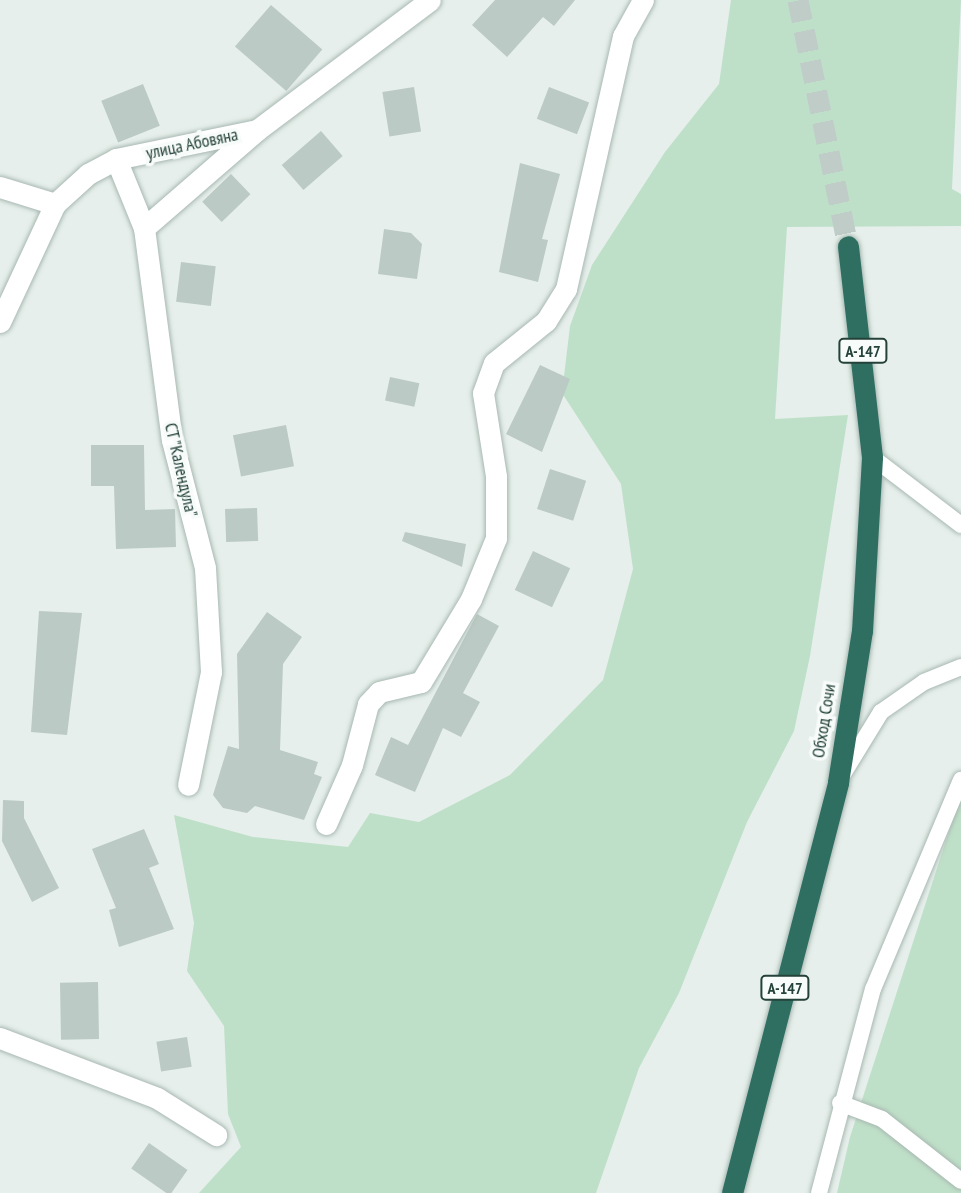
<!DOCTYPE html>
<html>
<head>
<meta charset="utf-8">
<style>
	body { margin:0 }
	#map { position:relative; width:961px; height:1193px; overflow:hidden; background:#e6efeb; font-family:"PT Sans Narrow",sans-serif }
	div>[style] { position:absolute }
	.green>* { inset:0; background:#bfe0c8 }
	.building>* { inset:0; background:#bbcac4; transform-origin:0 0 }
	.highway-tunnel>* { height:21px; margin-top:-10.5px; transform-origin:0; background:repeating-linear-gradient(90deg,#bfccc8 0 21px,transparent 0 31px) }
	.roads { filter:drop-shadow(0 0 2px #a8b8b2) drop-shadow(0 0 2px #a8b8b2) }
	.lane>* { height:16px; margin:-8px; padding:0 8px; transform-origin:8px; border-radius:8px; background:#fff }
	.street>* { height:21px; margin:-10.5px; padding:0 10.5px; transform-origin:10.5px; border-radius:10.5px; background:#fff }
	.secondary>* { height:21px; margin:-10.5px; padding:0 10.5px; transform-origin:10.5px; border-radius:10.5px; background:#fff }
	.highway>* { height:21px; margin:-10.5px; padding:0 10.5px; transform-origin:10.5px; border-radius:10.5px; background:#2f6f62 }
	span { translate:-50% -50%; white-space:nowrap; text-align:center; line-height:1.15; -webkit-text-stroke:7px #f7fbf9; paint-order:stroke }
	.shield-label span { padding:2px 5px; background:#f7fbf9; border:2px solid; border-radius:5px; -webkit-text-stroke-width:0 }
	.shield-label { font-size:16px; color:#24423a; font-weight:700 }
	.street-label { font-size:18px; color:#24423a }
</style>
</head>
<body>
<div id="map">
	<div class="green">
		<i style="clip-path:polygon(731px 0,961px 0,952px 189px,961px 194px,961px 226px,787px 227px,775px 419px,848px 415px,810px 656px,794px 731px,747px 822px,679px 993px,639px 1068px,596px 1193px,199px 1193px,241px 1147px,228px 1114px,224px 1026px,187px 971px,194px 923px,174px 815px,253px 837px,348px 847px,370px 813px,419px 822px,510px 775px,603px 680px,633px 569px,621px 484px,562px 393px,570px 326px,592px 265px,665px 152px,719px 84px)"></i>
		<i style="clip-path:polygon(961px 794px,961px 1193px,837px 1193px,850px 1137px)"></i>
	</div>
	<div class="building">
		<i style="clip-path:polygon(495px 0,575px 0,554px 26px,543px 17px,507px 57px,472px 25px)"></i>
		<i style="left:271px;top:5px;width:68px;height:55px;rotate:41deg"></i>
		<i style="left:143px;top:84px;width:45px;height:45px;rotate:68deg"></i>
		<i style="left:414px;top:87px;width:45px;height:32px;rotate:81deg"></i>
		<i style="left:549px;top:87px;width:43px;height:34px;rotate:21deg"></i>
		<i style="left:321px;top:131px;width:33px;height:52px;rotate:49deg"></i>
		<i style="clip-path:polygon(520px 163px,560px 174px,542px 239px,548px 240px,538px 282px,499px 272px)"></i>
		<i style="left:231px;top:174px;width:28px;height:40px;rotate:46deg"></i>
		<i style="clip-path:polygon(384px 229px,411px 233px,422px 244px,417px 279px,378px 274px)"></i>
		<i style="left:181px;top:262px;width:35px;height:40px;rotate:7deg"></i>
		<i style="clip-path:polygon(540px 365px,570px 379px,542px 452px,506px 434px)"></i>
		<i style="left:390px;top:377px;width:30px;height:24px;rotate:12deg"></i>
		<i style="left:286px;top:425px;width:42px;height:54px;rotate:79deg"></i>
		<i style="clip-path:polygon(91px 445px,144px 445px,145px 510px,175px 509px,176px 547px,116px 549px,114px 486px,91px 486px)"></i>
		<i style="left:550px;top:469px;width:38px;height:42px;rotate:18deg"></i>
		<i style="left:257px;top:508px;width:33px;height:32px;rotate:88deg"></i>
		<i style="clip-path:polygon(405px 532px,466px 544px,462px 567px,402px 541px)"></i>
		<i style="left:533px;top:551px;width:41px;height:43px;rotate:25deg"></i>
		<i style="clip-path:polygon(39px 611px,82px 613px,67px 735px,31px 732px)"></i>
		<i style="clip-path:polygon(267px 612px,302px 637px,283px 664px,280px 750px,318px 762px,314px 774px,322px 777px,304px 820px,255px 806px,247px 813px,223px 808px,213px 795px,228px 746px,239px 749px,237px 654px)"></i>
		<i style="clip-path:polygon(477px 614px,499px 626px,463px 693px,480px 702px,461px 737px,443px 728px,415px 792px,375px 775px,391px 737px,408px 745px)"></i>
		<i style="clip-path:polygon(3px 800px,24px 801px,24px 818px,59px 888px,32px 902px,2px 841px)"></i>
		<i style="clip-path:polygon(144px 829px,159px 864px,149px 868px,174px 929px,119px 947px,109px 910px,116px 908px,92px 849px)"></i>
		<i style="left:98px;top:982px;width:57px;height:38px;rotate:89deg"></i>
		<i style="left:187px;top:1037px;width:30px;height:31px;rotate:81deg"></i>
		<i style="left:149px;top:1143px;width:47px;height:31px;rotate:35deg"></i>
	</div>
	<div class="highway-tunnel">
		<i style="left:798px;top:0;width:251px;rotate:78.5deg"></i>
	</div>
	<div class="roads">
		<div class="lane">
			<i style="left:872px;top:457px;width:112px;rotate:37.4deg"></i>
			<i style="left:843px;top:774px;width:73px;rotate:-58.5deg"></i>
			<i style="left:881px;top:712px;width:52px;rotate:-34.9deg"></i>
			<i style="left:924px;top:682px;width:40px;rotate:-22deg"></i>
			<i style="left:840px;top:1103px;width:45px;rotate:20.9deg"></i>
			<i style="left:882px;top:1119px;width:100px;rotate:38.1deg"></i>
			<i style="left:819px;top:1193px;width:211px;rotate:-75.2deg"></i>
			<i style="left:873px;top:989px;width:227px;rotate:-67.2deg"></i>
		</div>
		<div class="street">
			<i style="left:116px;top:159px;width:74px;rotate:67.9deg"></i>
			<i style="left:144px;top:228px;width:214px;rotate:82.5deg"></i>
			<i style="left:172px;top:440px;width:132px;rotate:75.5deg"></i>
			<i style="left:205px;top:568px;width:104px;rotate:86.7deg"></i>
			<i style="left:211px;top:672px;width:115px;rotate:101.5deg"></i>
			<i style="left:0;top:187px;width:58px;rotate:17.2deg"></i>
			<i style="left:144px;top:228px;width:150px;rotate:-40.9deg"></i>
			<i style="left:326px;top:824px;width:64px;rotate:-66.2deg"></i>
			<i style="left:352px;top:765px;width:63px;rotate:-75.3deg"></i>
			<i style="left:368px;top:704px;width:16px;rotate:-47deg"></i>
			<i style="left:379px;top:692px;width:43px;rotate:-13.4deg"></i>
			<i style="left:421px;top:682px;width:97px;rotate:-58.9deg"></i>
			<i style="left:471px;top:599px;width:66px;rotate:-67.7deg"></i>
			<i style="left:496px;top:538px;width:62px;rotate:-90deg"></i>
			<i style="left:496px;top:476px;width:84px;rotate:-98.9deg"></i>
			<i style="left:483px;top:393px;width:32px;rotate:-70deg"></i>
			<i style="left:494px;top:363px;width:67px;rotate:-38.9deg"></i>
			<i style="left:546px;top:321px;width:38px;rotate:-58deg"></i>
			<i style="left:566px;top:289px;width:259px;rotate:-77.3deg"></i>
			<i style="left:623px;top:36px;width:41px;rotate:-60.9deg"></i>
			<i style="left:0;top:1038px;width:168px;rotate:20.9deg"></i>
			<i style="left:157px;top:1098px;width:70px;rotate:32.1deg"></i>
		</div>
		<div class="secondary">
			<i style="left:0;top:322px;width:130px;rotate:-65deg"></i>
			<i style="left:55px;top:204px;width:45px;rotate:-42.3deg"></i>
			<i style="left:88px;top:174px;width:32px;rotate:-28deg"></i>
			<i style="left:116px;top:159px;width:144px;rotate:-11.6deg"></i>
			<i style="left:257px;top:130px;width:216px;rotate:-36.9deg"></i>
		</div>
		<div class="highway">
			<i style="left:732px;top:1193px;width:424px;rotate:-75.5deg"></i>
			<i style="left:838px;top:782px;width:153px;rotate:-81deg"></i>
			<i style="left:862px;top:631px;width:174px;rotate:-86.7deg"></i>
			<i style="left:872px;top:457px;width:212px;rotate:-96.5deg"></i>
		</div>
	</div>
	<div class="shield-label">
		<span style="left:863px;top:351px">А-147</span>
		<span style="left:785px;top:988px">А-147</span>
	</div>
	<div class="street-label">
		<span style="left:192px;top:144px;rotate:-12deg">улица Абовяна</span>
		<span style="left:181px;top:470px;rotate:77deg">СТ "Календула"</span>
		<span style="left:824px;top:721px;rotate:-81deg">Обход Сочи</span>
	</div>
</div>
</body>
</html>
